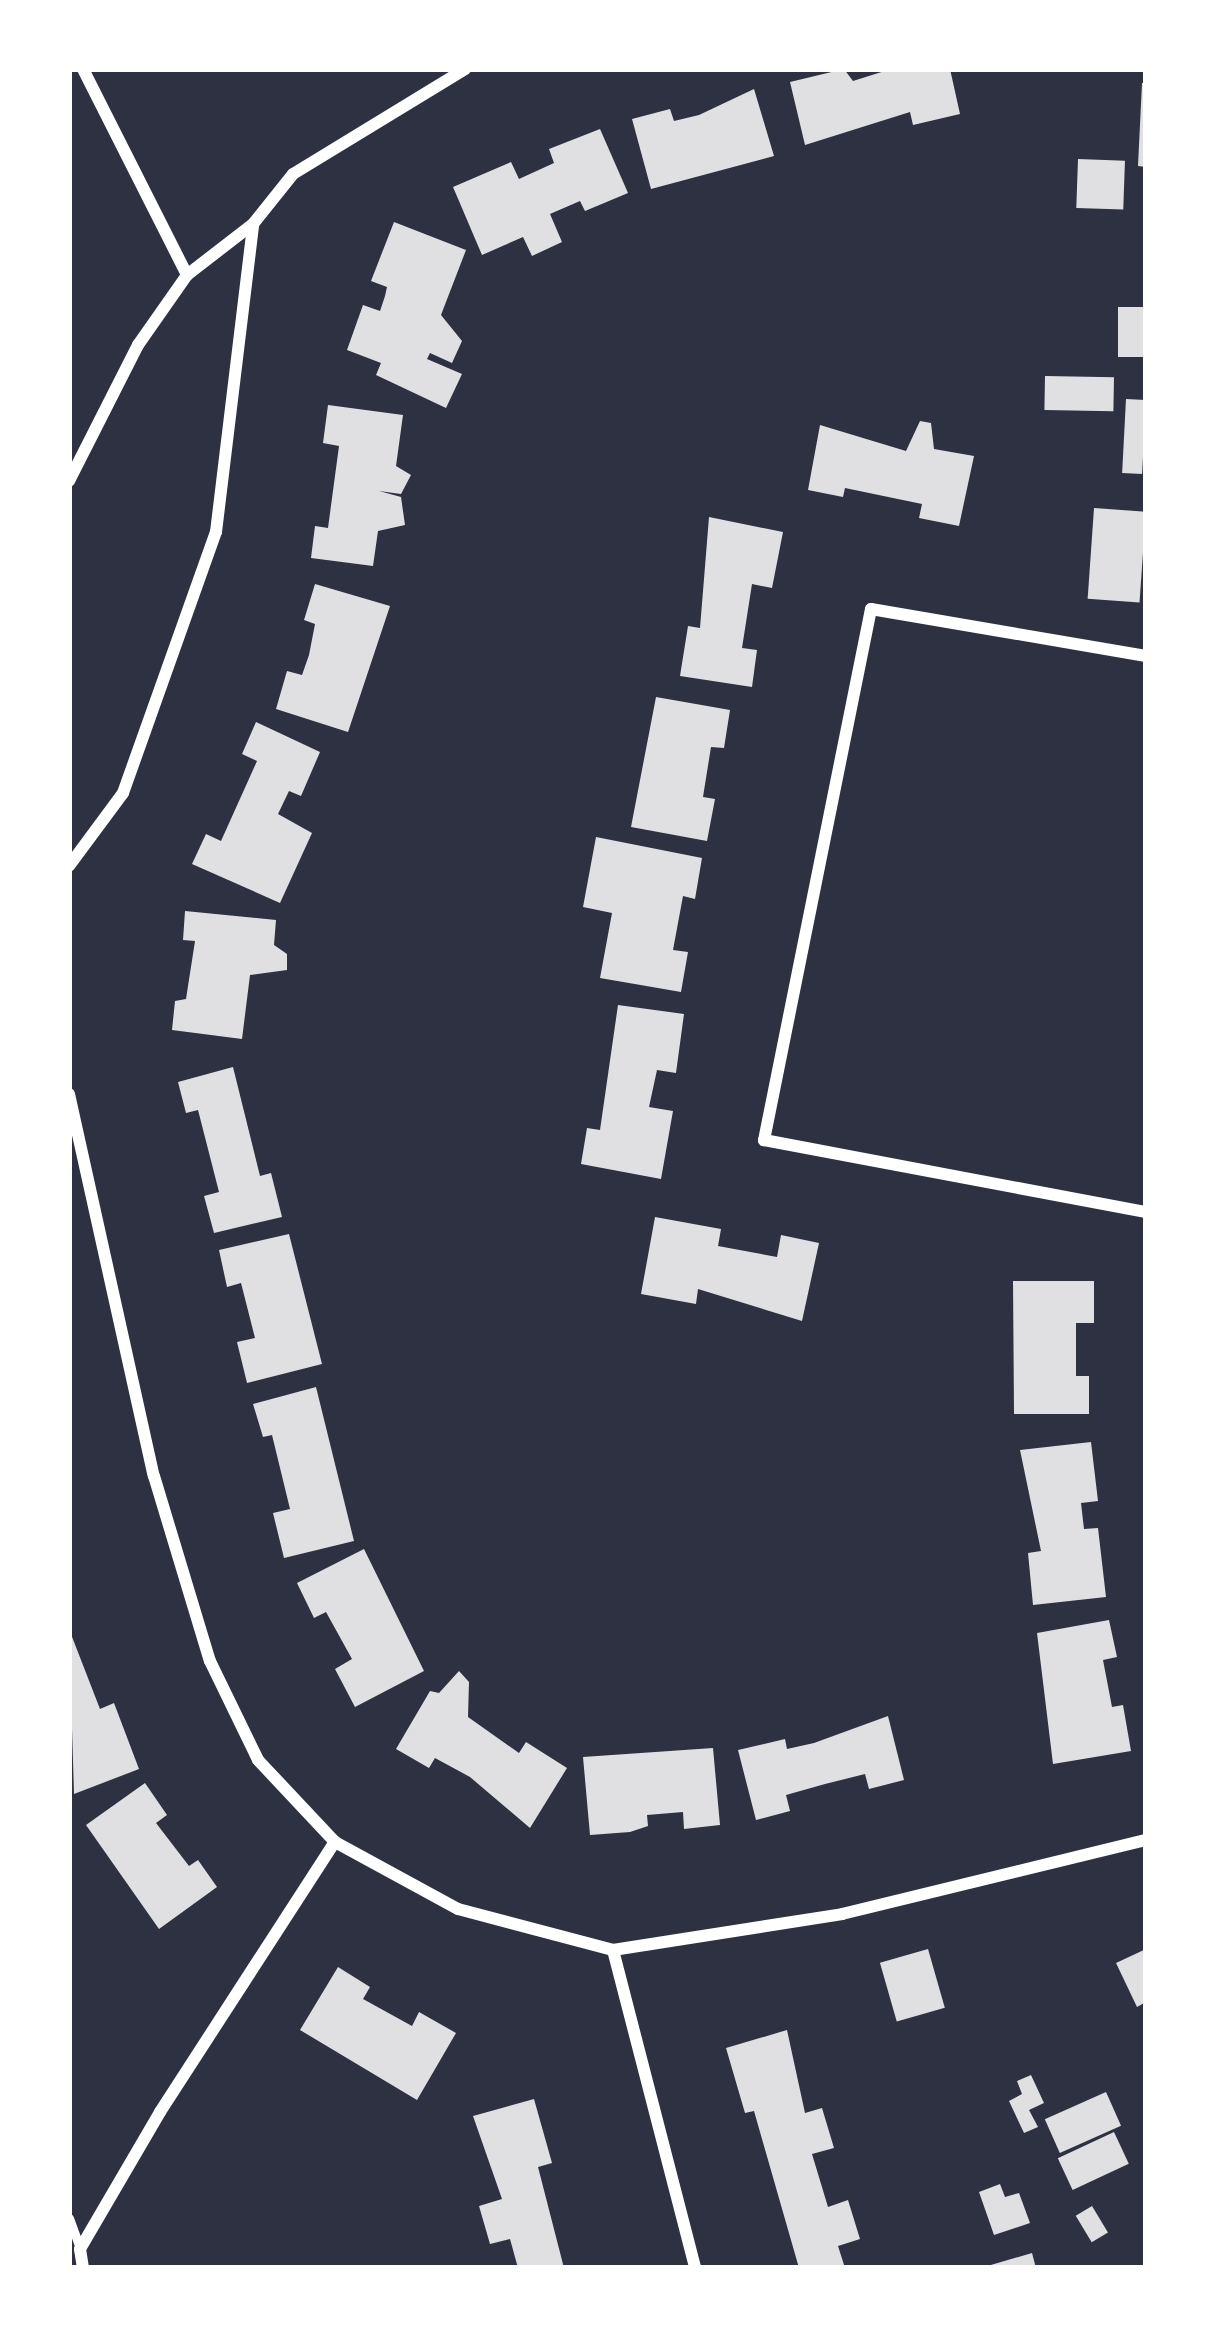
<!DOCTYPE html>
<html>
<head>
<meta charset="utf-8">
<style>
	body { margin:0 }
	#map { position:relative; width:1215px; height:2337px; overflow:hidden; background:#2d3142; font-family:"IBM Plex Serif",serif }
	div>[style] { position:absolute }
	.building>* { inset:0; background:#e0e0e3; transform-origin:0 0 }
	.service>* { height:9px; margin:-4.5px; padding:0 4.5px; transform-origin:4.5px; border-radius:4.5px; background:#fff }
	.minor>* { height:12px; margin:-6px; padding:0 6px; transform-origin:6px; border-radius:6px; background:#fff }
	span { translate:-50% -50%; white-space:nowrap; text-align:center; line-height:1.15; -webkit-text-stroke:12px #fff; paint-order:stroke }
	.frame { position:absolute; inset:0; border:72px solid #fff; pointer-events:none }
</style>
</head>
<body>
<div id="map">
	<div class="building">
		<i style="clip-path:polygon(844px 69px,853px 81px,891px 69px,950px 69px,960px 114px,913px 125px,910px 112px,805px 145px,790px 82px)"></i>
		<i style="clip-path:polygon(1142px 83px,1146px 83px,1146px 167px,1138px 166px)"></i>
		<i style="clip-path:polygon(754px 89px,774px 156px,651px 189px,632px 119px,670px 109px,674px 121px,699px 115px)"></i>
		<i style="clip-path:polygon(600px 129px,628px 193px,585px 211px,580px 201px,550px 214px,562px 242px,532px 256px,523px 237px,482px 255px,453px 187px,511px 162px,519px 179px,554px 163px,549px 149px)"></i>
		<i style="left:1078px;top:159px;width:47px;height:49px;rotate:2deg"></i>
		<i style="clip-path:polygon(394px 222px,466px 250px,441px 315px,462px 341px,452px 363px,430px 353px,427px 359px,462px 374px,446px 408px,376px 375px,381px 363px,347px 350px,363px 305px,380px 311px,385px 296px,387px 287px,371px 281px)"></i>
		<i style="left:1118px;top:307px;width:28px;height:50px"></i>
		<i style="left:1045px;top:376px;width:69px;height:34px;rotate:1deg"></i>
		<i style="left:1126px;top:399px;width:20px;height:74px;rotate:3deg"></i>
		<i style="clip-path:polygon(328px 405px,403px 415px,396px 466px,411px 475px,401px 494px,379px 491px,401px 497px,405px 525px,378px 531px,373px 566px,311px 558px,315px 526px,328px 528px,339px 446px,323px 443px)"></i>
		<i style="clip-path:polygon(920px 421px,931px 423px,934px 449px,974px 456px,959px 526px,919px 518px,922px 504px,845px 488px,843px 497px,808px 490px,820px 425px,906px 451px)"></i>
		<i style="left:1094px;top:508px;width:52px;height:91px;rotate:4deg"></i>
		<i style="clip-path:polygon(709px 517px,783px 532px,772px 588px,752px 584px,742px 648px,757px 650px,752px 687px,680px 676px,688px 626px,700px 628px)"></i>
		<i style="clip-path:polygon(315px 584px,390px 606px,348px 732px,276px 709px,287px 671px,302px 675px,309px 655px,315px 624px,304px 620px)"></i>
		<i style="clip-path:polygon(656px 697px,730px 710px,724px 748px,711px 747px,703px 797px,715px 799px,707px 841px,631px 827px)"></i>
		<i style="clip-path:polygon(256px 722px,320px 752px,301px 796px,289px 791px,278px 814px,312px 833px,280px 903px,192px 864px,206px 834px,221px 841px,257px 761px,242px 754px)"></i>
		<i style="clip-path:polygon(596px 837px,702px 858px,695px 899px,683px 896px,673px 950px,688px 952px,681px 992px,600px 978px,612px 913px,583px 907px)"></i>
		<i style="clip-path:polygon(185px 911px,276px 920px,274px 945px,287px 954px,287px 970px,250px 975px,242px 1039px,172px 1030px,175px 1001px,186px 999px,195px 941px,183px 940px)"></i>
		<i style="clip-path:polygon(618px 1005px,684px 1014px,676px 1073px,657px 1070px,649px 1107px,673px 1111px,661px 1179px,581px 1164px,587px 1128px,600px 1130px)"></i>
		<i style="clip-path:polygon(233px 1067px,260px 1176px,271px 1173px,282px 1217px,214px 1233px,204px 1196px,219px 1192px,198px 1110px,186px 1113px,178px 1082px)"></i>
		<i style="clip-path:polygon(655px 1217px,721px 1229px,718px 1246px,777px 1257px,781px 1235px,819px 1243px,802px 1321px,698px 1289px,696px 1304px,641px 1294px)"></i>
		<i style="clip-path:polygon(289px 1234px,322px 1364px,247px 1383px,237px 1342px,255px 1338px,241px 1283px,227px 1287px,219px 1250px)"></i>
		<i style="clip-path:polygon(1013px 1281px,1094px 1281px,1094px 1323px,1076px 1323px,1076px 1376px,1089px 1376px,1089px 1414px,1014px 1414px)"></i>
		<i style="clip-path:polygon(316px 1387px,354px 1541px,284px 1558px,273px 1513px,290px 1509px,272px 1435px,263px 1437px,253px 1404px)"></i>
		<i style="clip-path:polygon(1091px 1442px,1098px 1501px,1081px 1503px,1084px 1529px,1098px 1528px,1106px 1597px,1033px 1605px,1028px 1553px,1041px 1551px,1020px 1450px)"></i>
		<i style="clip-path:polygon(364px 1549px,424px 1671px,355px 1707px,335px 1669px,352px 1659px,326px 1612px,314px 1618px,297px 1583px)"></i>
		<i style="clip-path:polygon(1109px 1620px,1117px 1657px,1103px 1660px,1112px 1707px,1123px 1705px,1131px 1751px,1053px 1764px,1037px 1633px)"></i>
		<i style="clip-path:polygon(69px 1629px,100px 1709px,114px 1703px,139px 1769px,74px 1794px)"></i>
		<i style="clip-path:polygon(459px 1671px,469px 1682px,468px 1717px,519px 1753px,526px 1742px,567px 1768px,530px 1828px,470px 1777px,435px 1758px,429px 1768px,396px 1749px,430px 1691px,439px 1693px)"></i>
		<i style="clip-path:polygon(888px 1716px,904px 1780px,869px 1789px,865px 1774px,825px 1784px,786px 1795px,790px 1811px,756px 1820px,738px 1750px,785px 1739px,787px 1749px,814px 1743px)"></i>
		<i style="clip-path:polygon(713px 1748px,720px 1825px,684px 1829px,683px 1812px,647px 1815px,648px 1826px,630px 1832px,590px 1835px,583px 1757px)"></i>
		<i style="clip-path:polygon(145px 1783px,167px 1815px,156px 1823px,189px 1866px,198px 1860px,217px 1887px,159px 1929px,86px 1825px)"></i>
		<i style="left:928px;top:1949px;width:61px;height:50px;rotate:74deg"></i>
		<i style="clip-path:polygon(1146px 1949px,1146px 2002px,1137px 2007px,1116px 1963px)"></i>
		<i style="clip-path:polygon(338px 1967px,370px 1987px,363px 1999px,412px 2026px,419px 2012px,456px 2033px,417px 2100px,300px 2030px)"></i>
		<i style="clip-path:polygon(787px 2030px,805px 2113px,822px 2108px,834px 2148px,812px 2154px,828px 2207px,848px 2200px,860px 2239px,838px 2246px,845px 2268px,799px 2268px,754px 2111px,745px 2113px,726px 2048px)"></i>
		<i style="clip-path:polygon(1031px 2075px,1044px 2103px,1029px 2110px,1038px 2127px,1024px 2133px,1009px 2101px,1022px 2094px,1017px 2081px)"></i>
		<i style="left:1106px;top:2092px;width:37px;height:67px;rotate:66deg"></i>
		<i style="clip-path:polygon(534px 2099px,552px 2163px,538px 2167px,564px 2268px,518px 2268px,510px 2239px,490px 2244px,479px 2206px,502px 2199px,473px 2116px)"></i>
		<i style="left:1114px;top:2132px;width:35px;height:62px;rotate:65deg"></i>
		<i style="clip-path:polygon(1000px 2184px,1005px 2197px,1019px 2193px,1030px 2223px,994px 2235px,979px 2192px)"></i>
		<i style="left:1092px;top:2206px;width:31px;height:19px;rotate:59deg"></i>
		<i style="clip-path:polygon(1032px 2253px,1036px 2268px,984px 2268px,984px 2267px)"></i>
	</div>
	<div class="service">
		<i style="left:69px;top:2218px;width:33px;rotate:70deg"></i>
	</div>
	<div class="minor">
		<i style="left:83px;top:69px;width:231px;rotate:63.2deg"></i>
		<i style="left:69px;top:481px;width:153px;rotate:-63.1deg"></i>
		<i style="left:138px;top:345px;width:85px;rotate:-55deg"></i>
		<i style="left:187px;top:275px;width:83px;rotate:-37.7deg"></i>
		<i style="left:253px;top:224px;width:64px;rotate:-51.3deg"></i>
		<i style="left:293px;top:174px;width:202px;rotate:-31.4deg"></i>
		<i style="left:1146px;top:656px;width:279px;rotate:-170.3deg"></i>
		<i style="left:871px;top:609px;width:542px;rotate:101.39deg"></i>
		<i style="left:764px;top:1140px;width:389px;rotate:10.7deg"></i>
		<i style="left:69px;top:866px;width:91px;rotate:-53.5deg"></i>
		<i style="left:123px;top:793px;width:277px;rotate:-70.4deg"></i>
		<i style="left:216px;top:532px;width:310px;rotate:-83.1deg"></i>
		<i style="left:69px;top:1094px;width:391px;rotate:77.5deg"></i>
		<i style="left:154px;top:1476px;width:193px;rotate:73.2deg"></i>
		<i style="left:210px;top:1661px;width:110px;rotate:64.1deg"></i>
		<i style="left:258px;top:1760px;width:112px;rotate:46.8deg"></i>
		<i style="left:335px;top:1842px;width:140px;rotate:28.6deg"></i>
		<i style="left:458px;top:1909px;width:160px;rotate:14.8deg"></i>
		<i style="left:613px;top:1950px;width:232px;rotate:-8.9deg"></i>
		<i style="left:842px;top:1914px;width:313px;rotate:-13.7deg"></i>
		<i style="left:613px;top:1950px;width:328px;rotate:75.5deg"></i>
		<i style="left:83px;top:2268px;width:19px;rotate:-99deg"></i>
		<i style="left:80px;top:2249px;width:159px;rotate:-59.7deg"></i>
		<i style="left:160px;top:2112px;width:322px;rotate:-57.1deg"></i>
	</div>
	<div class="frame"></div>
</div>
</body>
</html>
